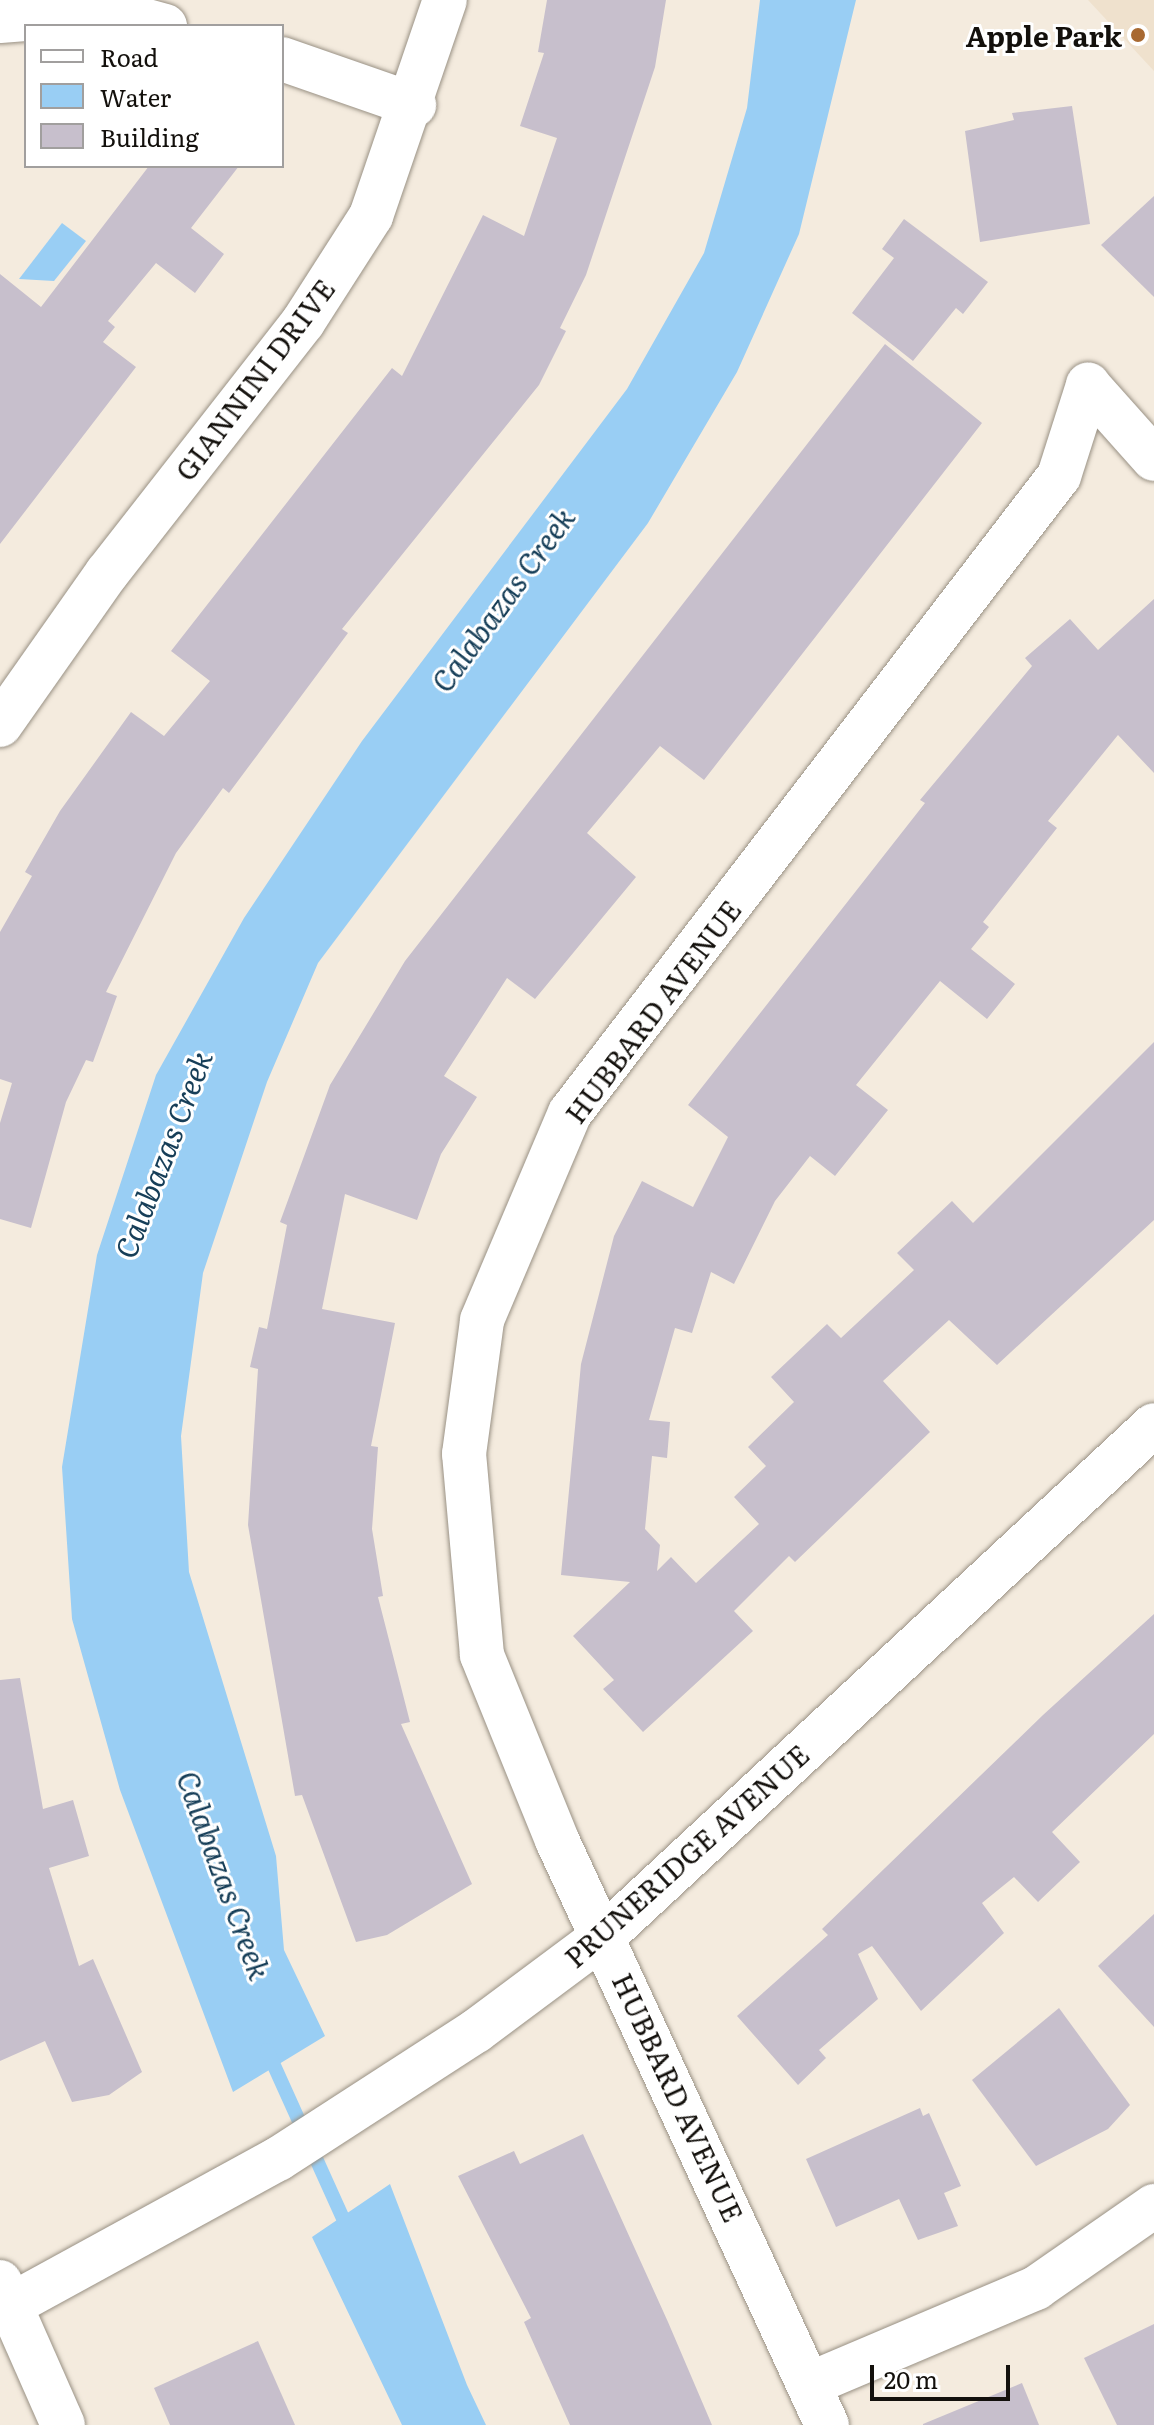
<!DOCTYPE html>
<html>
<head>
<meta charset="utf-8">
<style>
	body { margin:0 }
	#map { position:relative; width:1154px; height:2425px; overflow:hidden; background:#f4ebde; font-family:Literata,serif }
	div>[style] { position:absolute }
	.built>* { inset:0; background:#efe1cd }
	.water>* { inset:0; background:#99cef4 }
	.stream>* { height:14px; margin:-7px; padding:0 7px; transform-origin:7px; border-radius:7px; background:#99cef4 }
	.building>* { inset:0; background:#c7bfcc }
	.roads { filter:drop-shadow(0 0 2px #999184) drop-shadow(0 0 2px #999184) }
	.minor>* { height:44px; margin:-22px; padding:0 22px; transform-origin:22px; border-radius:22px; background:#fff }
	.secondary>* { height:44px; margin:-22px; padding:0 22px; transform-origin:22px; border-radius:22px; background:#fff }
	.dots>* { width:22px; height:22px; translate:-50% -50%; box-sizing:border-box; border:4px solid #fff; border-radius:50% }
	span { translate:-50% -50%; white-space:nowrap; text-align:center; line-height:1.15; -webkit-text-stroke:6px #fff; paint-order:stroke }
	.poi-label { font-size:28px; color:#13100c; font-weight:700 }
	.right { translate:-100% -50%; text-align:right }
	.street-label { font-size:28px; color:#13100c }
	.water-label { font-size:30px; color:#163e58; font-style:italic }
	.legend { position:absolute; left:24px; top:24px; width:260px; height:144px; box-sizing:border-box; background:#fff; border:2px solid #a19f9e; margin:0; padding:10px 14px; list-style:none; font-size:24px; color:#13100c }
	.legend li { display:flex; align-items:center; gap:16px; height:40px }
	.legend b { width:40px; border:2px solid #a19f9e }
	.scale { position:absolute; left:870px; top:2365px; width:140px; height:36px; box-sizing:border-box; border:4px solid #13100c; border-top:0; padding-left:10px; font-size:24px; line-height:28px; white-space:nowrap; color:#13100c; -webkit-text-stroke:6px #fff; paint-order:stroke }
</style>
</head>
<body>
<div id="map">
	<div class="built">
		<i style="clip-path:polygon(1088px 0,1154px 0,1154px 71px)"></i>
	</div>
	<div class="water">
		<i style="clip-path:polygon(760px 0,856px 0,799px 234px,737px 372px,648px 523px,318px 963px,267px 1082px,203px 1273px,181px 1436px,189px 1572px,276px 1856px,284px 1950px,325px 2036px,233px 2092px,120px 1790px,72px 1619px,62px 1467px,97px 1255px,156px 1075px,244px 918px,362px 741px,627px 389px,704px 253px,747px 108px)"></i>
		<i style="clip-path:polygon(62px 223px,86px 241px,54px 281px,19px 279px)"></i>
		<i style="clip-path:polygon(390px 2184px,467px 2385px,486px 2425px,402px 2425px,312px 2237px)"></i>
	</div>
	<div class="stream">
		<i style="left:267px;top:2050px;width:200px;rotate:65.7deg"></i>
	</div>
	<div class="building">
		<i style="clip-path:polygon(547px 0,666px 0,655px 67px,586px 275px,560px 328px,566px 331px,539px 385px,342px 629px,348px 633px,229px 793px,223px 788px,176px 853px,106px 992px,117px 996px,93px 1062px,86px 1060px,66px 1102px,31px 1228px,0 1219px,0 1123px,12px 1083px,0 1079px,0 932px,32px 876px,25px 872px,60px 811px,131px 712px,164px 736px,210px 681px,171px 651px,392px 368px,402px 376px,483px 215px,524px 236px,557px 138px,520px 126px,544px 53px,538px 52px)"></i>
		<i style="clip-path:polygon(1072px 106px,1090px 224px,980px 242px,965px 131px,1014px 120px,1012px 113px)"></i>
		<i style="clip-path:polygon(149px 166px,239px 166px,191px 228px,224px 254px,195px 293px,156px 263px,108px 321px,115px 327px,103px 342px,136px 367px,0 544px,0 274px,41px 307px)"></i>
		<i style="clip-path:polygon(1154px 196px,1154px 297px,1101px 245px)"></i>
		<i style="clip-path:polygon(904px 219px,988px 282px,963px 314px,956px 308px,913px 361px,852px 313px,894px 258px,882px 249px)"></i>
		<i style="clip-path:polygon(885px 344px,982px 423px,704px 780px,660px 746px,587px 833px,636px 877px,535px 999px,507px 978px,444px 1076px,477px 1097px,441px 1154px,417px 1220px,345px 1194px,322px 1309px,395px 1323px,371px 1446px,378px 1447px,372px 1529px,383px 1596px,378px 1597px,410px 1722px,401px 1724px,472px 1884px,387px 1935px,356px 1942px,302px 1795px,295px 1796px,248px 1525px,258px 1369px,250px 1367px,259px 1327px,267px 1329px,287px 1225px,280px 1222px,330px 1085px,405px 961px)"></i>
		<i style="clip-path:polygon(1154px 599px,1154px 773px,1118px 735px,1048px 821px,1057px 828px,983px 922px,989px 927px,971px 949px,1015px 984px,987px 1019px,940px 981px,856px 1085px,888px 1110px,835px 1176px,810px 1156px,775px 1201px,734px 1284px,711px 1272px,692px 1333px,675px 1328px,649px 1420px,670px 1422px,667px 1458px,652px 1456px,645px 1529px,660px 1545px,657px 1571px,671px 1557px,696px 1583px,759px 1524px,734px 1497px,766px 1466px,748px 1447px,794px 1402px,771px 1377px,827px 1324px,841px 1338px,914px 1270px,897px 1253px,952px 1201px,973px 1223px,1154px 1042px,1154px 1220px,997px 1365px,949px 1320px,883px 1381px,930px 1432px,795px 1562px,789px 1556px,734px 1611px,753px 1631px,643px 1732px,603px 1689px,614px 1680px,573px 1636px,630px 1582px,561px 1575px,581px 1364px,614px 1236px,642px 1181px,693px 1207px,728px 1137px,688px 1105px,925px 803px,920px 800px,1032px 666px,1025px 658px,1070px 619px,1098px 650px)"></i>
		<i style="clip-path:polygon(1154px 1614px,1154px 1734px,1052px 1832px,1080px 1862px,1038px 1902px,1014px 1877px,982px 1903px,1004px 1933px,921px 2011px,872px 1946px,858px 1954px,878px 1999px,819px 2050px,826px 2058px,798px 2085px,737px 2016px,828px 1935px,822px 1929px,1043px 1715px)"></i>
		<i style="clip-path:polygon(20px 1678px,43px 1809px,73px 1800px,89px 1856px,49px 1868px,79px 1966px,93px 1959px,142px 2072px,109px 2095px,72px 2102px,45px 2041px,0 2061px,0 1680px)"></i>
		<i style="clip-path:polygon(1154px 1914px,1154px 2027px,1098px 1966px)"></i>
		<i style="clip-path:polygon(1059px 2008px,1130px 2105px,1108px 2129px,1036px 2166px,972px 2080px)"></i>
		<i style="clip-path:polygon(920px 2108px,923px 2116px,929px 2113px,961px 2186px,944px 2193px,958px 2226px,918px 2240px,899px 2199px,836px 2227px,806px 2159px)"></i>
		<i style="clip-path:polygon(583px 2134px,668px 2322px,712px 2425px,570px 2425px,524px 2322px,531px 2318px,458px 2176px,514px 2151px,520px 2164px)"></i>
		<i style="clip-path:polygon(1154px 2324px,1154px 2425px,1117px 2425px,1084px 2358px)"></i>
		<i style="clip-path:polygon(258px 2341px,295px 2425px,170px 2425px,154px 2388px)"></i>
		<i style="clip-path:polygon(1022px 2383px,1039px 2425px,923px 2425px,923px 2424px)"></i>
	</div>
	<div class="roads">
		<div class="minor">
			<i style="left:0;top:21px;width:114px;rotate:-4.5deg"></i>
			<i style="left:114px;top:12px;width:53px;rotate:15.4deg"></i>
			<i style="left:282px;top:59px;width:140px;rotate:19.2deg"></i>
			<i style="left:1088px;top:385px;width:99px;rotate:48.3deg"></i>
			<i style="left:0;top:725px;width:186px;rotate:-54.9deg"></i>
			<i style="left:107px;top:573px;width:318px;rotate:-52deg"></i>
			<i style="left:303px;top:322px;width:126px;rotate:-57.3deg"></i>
			<i style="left:371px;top:216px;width:228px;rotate:-71.1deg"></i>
			<i style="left:0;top:2282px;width:156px;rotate:66.2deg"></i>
			<i style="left:810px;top:2384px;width:246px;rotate:-23deg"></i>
			<i style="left:1036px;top:2288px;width:144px;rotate:-34.8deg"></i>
			<i style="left:827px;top:2425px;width:644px;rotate:-114.78deg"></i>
			<i style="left:557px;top:1840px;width:200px;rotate:-112.1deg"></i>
			<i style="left:482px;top:1655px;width:202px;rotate:-95.1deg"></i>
			<i style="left:464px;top:1454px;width:135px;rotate:-82.3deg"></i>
			<i style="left:482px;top:1320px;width:225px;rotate:-67deg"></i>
			<i style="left:570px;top:1113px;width:803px;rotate:-52.49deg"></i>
			<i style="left:1059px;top:476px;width:96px;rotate:-72.3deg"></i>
		</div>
		<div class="secondary">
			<i style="left:0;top:2311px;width:317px;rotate:-28.7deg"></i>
			<i style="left:278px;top:2159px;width:236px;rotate:-32.9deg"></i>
			<i style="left:476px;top:2031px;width:161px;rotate:-36.7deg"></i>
			<i style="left:605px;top:1935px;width:749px;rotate:-42.89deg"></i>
		</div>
	</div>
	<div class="dots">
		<i style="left:1138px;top:35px;background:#a86931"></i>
	</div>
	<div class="poi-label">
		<span class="right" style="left:1122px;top:35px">Apple Park</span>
	</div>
	<div class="street-label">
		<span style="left:254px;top:379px;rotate:-53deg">GIANNINI DRIVE</span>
		<span style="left:652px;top:1011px;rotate:-53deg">HUBBARD AVENUE</span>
		<span style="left:686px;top:1855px;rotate:-42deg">PRUNERIDGE AVENUE</span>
		<span style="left:679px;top:2097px;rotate:65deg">HUBBARD AVENUE</span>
	</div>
	<div class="water-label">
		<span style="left:502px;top:599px;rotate:-54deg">Calabazas Creek</span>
		<span style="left:162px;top:1154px;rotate:-69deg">Calabazas Creek</span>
		<span style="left:225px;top:1875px;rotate:70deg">Calabazas Creek</span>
	</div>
	<ul class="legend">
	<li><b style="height:10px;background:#fff"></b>Road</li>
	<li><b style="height:22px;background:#99cef4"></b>Water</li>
	<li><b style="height:22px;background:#c7bfcc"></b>Building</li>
	</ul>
	<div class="scale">20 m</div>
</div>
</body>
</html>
